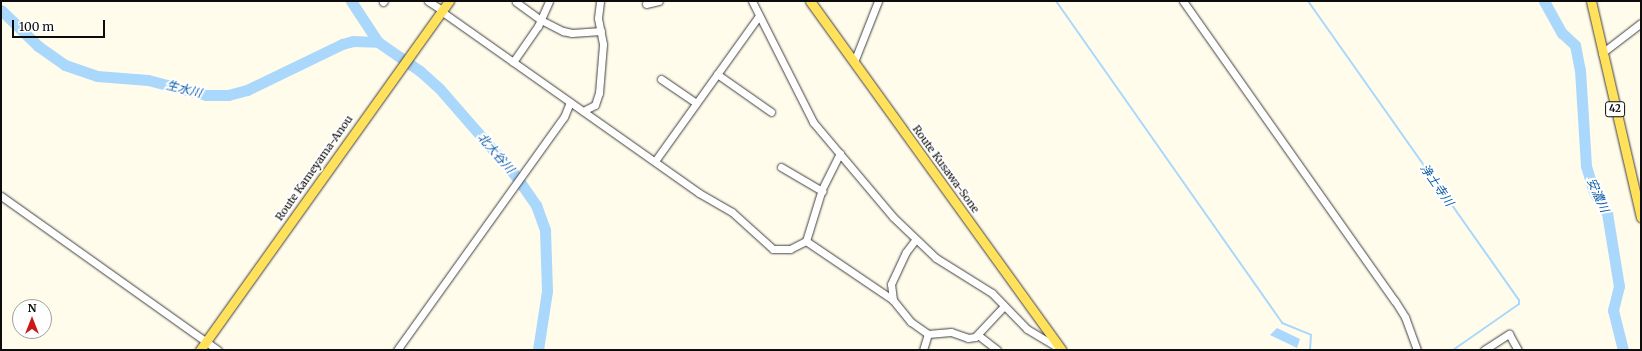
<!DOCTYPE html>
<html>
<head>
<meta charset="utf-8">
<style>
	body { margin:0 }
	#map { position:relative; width:1642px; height:351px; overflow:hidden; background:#fffceb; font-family:Merriweather,"Noto Sans JP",serif }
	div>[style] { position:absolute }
	.water>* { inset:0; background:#aad8fc }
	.stream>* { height:2px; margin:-1px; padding:0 1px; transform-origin:1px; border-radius:1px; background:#aad8fc }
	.river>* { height:11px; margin:-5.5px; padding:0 5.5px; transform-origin:5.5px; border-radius:5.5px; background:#aad8fc }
	.roads { filter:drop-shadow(0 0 1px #3f3f3f) drop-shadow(0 0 1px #3f3f3f) }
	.minor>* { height:7px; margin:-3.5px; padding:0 3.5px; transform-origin:3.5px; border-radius:3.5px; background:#fff }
	.major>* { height:9px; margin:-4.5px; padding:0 4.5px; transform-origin:4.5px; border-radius:4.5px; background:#ffe15b }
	span { translate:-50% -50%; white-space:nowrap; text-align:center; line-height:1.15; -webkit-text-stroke:4px #fff; paint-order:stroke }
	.shield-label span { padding:1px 3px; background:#fff; border:1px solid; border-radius:3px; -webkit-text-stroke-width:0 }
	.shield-label { font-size:10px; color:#0c0c0c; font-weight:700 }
	.street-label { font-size:11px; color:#0c0c0c }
	.water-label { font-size:12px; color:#0b5aa8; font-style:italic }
	.frame { position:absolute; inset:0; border:2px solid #0c0c0c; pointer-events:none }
	.north { position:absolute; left:12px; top:299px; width:40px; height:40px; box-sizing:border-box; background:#fff; border:1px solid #9e9e9e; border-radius:50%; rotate:0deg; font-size:11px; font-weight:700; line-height:16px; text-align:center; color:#0c0c0c }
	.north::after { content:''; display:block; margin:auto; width:14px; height:18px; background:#c81b18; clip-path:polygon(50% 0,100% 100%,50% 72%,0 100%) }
	.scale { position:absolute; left:12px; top:20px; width:93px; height:18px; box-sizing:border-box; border:2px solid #0c0c0c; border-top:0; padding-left:5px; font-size:12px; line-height:14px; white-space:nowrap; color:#0c0c0c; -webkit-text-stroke:3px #fff; paint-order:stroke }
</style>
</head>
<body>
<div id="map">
	<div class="water">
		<i style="clip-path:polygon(1277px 328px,1300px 339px,1297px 348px,1270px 335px)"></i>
	</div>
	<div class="stream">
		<i style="left:1056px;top:1px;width:393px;rotate:54.9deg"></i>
		<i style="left:1282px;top:323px;width:31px;rotate:22deg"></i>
		<i style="left:1311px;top:335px;width:15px;rotate:94deg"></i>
		<i style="left:1308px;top:1px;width:366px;rotate:54.8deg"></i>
		<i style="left:1519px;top:300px;width:4px;rotate:90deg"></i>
		<i style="left:1519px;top:304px;width:80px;rotate:145.1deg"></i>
	</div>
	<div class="river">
		<i style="left:351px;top:1px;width:49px;rotate:56.6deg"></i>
		<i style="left:378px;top:42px;width:51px;rotate:34.6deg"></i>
		<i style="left:420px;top:71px;width:25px;rotate:42deg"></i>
		<i style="left:439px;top:88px;width:116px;rotate:48.9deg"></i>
		<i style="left:515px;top:175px;width:37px;rotate:55deg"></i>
		<i style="left:536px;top:205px;width:27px;rotate:70deg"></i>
		<i style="left:545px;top:230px;width:61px;rotate:88.1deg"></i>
		<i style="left:547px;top:291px;width:60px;rotate:98.7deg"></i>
		<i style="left:1544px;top:1px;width:37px;rotate:61deg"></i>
		<i style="left:1562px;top:33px;width:18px;rotate:43deg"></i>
		<i style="left:1575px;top:45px;width:25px;rotate:79deg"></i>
		<i style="left:1580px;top:70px;width:96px;rotate:86.4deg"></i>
		<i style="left:1586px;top:166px;width:27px;rotate:73deg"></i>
		<i style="left:1594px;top:192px;width:25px;rotate:58deg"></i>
		<i style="left:1607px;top:213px;width:74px;rotate:80.7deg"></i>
		<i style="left:1619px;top:286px;width:25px;rotate:104deg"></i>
		<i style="left:1613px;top:310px;width:41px;rotate:76deg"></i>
		<i style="left:1px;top:10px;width:52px;rotate:44.2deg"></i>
		<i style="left:38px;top:46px;width:33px;rotate:35deg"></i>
		<i style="left:65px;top:65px;width:34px;rotate:19deg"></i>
		<i style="left:97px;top:76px;width:51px;rotate:4.5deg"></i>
		<i style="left:148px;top:80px;width:60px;rotate:14.5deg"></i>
		<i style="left:206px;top:95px;width:22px"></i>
		<i style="left:228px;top:95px;width:20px;rotate:-15deg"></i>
		<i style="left:247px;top:90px;width:106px;rotate:-25.8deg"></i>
		<i style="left:342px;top:44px;width:11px;rotate:-15deg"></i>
		<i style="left:353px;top:41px;width:25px;rotate:2deg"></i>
	</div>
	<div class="roads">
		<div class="minor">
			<i style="left:428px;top:1px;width:17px;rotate:33deg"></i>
			<i style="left:752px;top:1px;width:136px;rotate:63.2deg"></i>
			<i style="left:813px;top:122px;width:124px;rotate:49.9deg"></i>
			<i style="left:893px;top:217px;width:59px;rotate:43.6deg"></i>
			<i style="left:936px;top:258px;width:66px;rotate:32deg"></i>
			<i style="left:992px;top:293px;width:50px;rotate:45.8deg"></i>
			<i style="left:1027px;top:329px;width:37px;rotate:31deg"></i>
			<i style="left:1183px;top:1px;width:367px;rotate:54.8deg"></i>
			<i style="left:1395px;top:301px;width:19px;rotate:58deg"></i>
			<i style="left:1405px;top:317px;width:35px;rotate:70deg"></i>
			<i style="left:383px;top:2px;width:1px;rotate:-45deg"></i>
			<i style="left:516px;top:2px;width:31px;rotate:36deg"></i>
			<i style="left:541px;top:20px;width:25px;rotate:27deg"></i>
			<i style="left:563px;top:31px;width:9px;rotate:13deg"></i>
			<i style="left:572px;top:33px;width:29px;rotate:-4deg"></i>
			<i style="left:646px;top:4px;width:13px;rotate:-13deg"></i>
			<i style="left:441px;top:11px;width:316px;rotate:35.2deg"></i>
			<i style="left:699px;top:193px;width:38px;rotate:30deg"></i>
			<i style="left:732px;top:212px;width:55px;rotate:42.1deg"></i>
			<i style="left:773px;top:249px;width:17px"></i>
			<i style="left:790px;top:249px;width:18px;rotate:-27deg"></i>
			<i style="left:806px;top:241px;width:54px;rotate:-72.9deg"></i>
			<i style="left:822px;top:189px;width:40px;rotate:-63.4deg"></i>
			<i style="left:1602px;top:53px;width:49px;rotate:-37.6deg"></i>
			<i style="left:513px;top:62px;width:44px;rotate:-55.2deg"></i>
			<i style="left:538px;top:26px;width:27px;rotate:-66deg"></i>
			<i style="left:854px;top:62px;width:66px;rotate:-68.5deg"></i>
			<i style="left:717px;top:74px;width:66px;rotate:35.1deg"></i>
			<i style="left:661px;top:79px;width:42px;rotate:34.4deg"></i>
			<i style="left:583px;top:111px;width:13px;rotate:-27deg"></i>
			<i style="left:595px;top:105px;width:13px;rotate:-72deg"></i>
			<i style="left:599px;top:93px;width:49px;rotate:-85.3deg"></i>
			<i style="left:603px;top:44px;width:26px;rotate:-101deg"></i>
			<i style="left:598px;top:18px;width:17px;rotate:-83deg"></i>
			<i style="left:655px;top:161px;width:178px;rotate:-54.4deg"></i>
			<i style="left:781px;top:167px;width:48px;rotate:30.3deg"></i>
			<i style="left:1px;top:196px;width:266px;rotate:35.4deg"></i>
			<i style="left:806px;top:241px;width:105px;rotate:34.1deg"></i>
			<i style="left:893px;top:300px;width:28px;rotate:51deg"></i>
			<i style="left:911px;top:322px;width:21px;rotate:35deg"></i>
			<i style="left:928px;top:334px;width:23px;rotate:-5deg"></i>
			<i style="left:951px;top:332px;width:18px;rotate:19deg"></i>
			<i style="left:968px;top:338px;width:7px;rotate:-8deg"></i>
			<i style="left:975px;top:337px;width:42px;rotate:-46.9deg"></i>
			<i style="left:893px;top:300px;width:16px;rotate:-97deg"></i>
			<i style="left:891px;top:284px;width:35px;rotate:-65deg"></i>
			<i style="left:906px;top:252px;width:15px;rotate:-53deg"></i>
			<i style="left:978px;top:335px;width:24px;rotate:38deg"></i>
			<i style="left:397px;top:350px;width:287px;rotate:-54.4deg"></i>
			<i style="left:564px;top:117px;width:16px;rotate:-68deg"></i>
			<i style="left:923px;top:350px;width:17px;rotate:-73deg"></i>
			<i style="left:1484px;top:350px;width:30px;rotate:-33deg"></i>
			<i style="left:1509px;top:334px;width:18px;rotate:61deg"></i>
		</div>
		<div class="major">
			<i style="left:810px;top:1px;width:430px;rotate:54.2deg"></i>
			<i style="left:1591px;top:1px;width:222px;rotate:77deg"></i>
			<i style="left:200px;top:350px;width:429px;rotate:-54.5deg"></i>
		</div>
	</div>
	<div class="shield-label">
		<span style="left:1615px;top:109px">42</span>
	</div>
	<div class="street-label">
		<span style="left:314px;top:168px;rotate:-55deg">Route Kameyama-Anou</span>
		<span style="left:946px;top:169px;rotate:54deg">Route Kusawa-Sone</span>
	</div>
	<div class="water-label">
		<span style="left:184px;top:89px;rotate:14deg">生水川</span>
		<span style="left:496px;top:153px;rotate:49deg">北大谷川</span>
		<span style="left:1437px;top:185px;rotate:55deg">浄土寺川</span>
		<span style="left:1598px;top:195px;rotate:66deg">安濃川</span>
	</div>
	<div class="frame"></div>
	<div class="north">N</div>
	<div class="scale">100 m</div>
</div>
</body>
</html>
